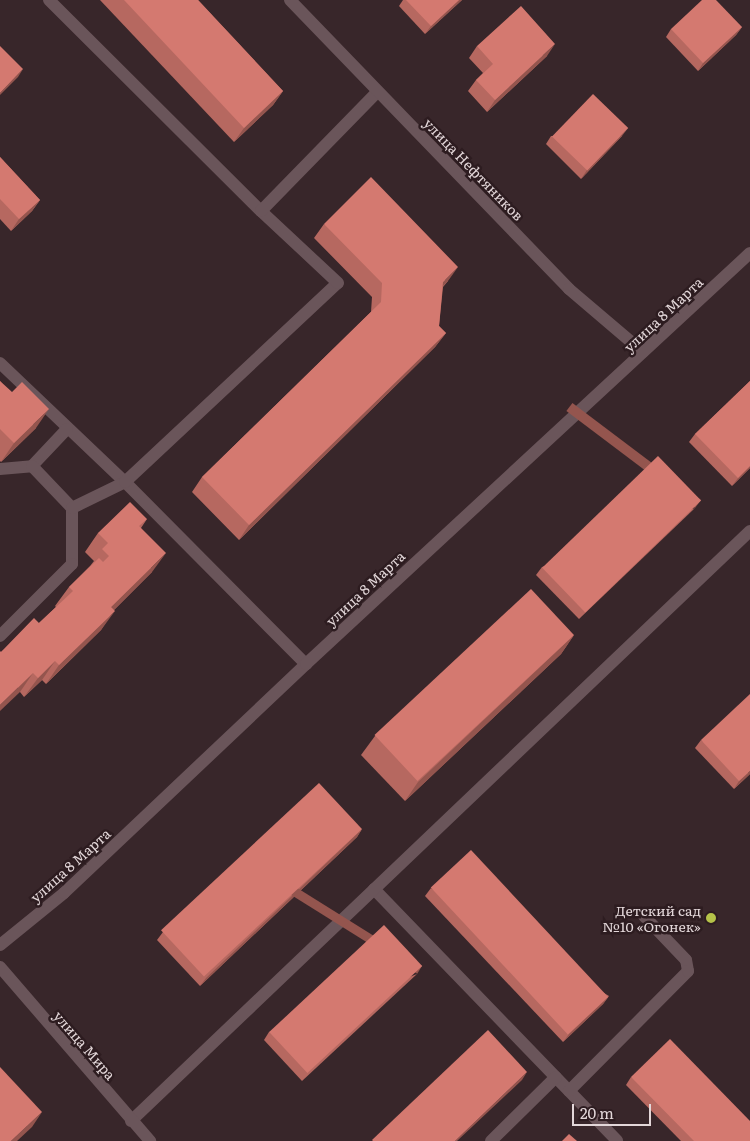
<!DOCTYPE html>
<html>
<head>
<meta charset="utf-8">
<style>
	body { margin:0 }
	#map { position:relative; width:750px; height:1141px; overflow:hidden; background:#38262a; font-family:Literata,serif }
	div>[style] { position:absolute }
	.lane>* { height:12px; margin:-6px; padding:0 6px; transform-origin:6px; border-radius:6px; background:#6a555a }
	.street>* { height:12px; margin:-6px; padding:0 6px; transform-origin:6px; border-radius:6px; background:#6a555a }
	.secondary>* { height:12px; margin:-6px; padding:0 6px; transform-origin:6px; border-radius:6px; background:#6a555a }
	.wall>* { inset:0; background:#b66860 }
	.shaded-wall>* { inset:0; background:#94554e; transform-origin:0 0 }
	.building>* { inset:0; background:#d47970; transform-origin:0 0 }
	.dots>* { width:14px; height:14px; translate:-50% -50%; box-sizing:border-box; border:2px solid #2d1c20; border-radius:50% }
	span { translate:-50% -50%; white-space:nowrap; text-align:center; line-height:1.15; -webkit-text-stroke:5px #2d1c20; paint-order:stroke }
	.street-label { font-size:14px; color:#e3d7d9 }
	.poi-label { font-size:14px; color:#e3d7d9 }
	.right { translate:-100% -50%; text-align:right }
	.scale { position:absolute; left:572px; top:1104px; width:79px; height:22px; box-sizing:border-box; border:2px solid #e3d7d9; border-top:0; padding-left:6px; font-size:15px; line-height:18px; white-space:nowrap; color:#e3d7d9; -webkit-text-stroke:4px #2d1c20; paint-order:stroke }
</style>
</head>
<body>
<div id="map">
	<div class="lane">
		<i style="left:49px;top:0;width:299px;rotate:44.9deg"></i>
		<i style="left:0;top:363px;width:173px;rotate:43.6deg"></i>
		<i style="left:125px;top:482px;width:257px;rotate:45.2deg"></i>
		<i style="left:32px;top:466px;width:51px;rotate:-46.6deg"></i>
		<i style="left:0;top:469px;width:32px;rotate:-5deg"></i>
		<i style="left:32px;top:466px;width:58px;rotate:46.4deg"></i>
		<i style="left:72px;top:508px;width:56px;rotate:90deg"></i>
		<i style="left:72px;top:564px;width:102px;rotate:135deg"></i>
		<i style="left:72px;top:508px;width:59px;rotate:-26.1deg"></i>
		<i style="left:125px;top:482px;width:291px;rotate:-43.1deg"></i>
		<i style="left:338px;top:283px;width:105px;rotate:-136.9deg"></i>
		<i style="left:261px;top:211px;width:166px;rotate:-45.7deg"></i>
		<i style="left:374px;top:889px;width:350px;rotate:46deg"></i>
		<i style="left:569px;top:1091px;width:169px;rotate:-45.2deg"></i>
		<i style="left:688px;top:971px;width:11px;rotate:-100deg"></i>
		<i style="left:686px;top:960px;width:61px;rotate:-133.7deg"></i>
		<i style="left:131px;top:1121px;width:855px;rotate:-43.63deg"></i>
		<i style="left:491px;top:1141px;width:91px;rotate:-44.6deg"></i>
	</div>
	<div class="street">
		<i style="left:290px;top:0;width:402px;rotate:46deg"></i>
		<i style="left:569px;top:289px;width:97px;rotate:40.4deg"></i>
		<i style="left:0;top:945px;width:82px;rotate:-39.1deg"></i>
		<i style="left:64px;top:893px;width:333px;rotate:-43.4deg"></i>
		<i style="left:306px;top:664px;width:605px;rotate:-42.79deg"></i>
	</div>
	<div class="secondary">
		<i style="left:0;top:967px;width:230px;rotate:49.2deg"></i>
	</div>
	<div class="wall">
		<i style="clip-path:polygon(100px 0,198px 0,283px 91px,273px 105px,234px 142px)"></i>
		<i style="clip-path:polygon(403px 0,462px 0,425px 34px,399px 6px)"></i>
		<i style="clip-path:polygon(742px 27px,736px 35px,698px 71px,666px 37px,671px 29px)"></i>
		<i style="clip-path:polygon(477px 46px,547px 56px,487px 112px,468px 91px,476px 80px,483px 73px,469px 58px)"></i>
		<i style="clip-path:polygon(551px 136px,622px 136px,581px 179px,546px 144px)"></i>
		<i style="clip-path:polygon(0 157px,40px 200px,32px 211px,11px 231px,0 219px)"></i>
		<i style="clip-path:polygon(324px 224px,448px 281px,443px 287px,439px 326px,446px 333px,435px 347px,239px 540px,192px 492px,202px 477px,371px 312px,372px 297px,314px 238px)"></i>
		<i style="clip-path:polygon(0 381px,36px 428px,1px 462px,0 461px)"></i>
		<i style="clip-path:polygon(750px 381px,750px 468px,732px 486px,689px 442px,695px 434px)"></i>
		<i style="clip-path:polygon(695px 508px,579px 619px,536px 575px,542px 567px)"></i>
		<i style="clip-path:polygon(147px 519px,141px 528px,152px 572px,114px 610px,101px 630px,46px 684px,42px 680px,24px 697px,20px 692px,1px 652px,39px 623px,56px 607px,55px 606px,69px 587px,90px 566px,94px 561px,85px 552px,98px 533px)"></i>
		<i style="clip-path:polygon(574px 635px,561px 654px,405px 801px,361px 755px,375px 736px)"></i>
		<i style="clip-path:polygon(701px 740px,750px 774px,734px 789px,695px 748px)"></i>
		<i style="clip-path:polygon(362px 829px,357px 837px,200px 986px,157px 940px,163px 932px)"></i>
		<i style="clip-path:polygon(431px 888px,609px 996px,603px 1004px,563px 1042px,425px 896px)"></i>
		<i style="clip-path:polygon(417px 974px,302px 1081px,264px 1040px,269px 1032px)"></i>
		<i style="clip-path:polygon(631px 1077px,750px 1141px,681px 1141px,626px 1085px)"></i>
	</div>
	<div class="shaded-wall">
		<i style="clip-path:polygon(459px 0,462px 0,425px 34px,431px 26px)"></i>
		<i style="clip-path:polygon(742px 27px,736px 35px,698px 71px,703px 63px)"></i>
		<i style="clip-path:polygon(555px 44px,547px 56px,487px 112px,495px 100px)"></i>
		<i style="clip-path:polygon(23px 69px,18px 77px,0 95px,0 93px)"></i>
		<i style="clip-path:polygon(283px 91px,273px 105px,234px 142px,244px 128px)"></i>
		<i style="clip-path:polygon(628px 128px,622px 136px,581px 179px,587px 170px)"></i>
		<i style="clip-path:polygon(40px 200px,32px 211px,11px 231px,19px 219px)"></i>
		<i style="clip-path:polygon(458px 267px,448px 281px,433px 296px,443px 282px)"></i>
		<i style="clip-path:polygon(446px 333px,435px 347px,239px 540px,249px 525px)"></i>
		<i style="clip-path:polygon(49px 409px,36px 428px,1px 462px,14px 443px)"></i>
		<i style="clip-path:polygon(750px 466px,750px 468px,732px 486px,738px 478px)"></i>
		<i style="left:701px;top:500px;width:10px;height:161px;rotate:127deg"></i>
		<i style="clip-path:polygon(166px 553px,152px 572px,98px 626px,111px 607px)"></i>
		<i style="clip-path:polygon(115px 611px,101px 630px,46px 684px,59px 665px)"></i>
		<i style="clip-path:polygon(574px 635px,561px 654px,405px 801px,418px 782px)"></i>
		<i style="clip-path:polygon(55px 661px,42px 680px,24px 697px,38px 678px)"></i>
		<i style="clip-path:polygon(33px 673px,20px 692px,0 711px,0 705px)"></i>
		<i style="clip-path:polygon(750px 771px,750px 774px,734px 789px,739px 781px)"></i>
		<i style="clip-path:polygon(362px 829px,357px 837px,200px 986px,206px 978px)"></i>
		<i style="left:422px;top:966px;width:9px;height:157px;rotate:122deg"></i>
		<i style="clip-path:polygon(609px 996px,603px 1004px,563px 1042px,569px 1034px)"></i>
		<i style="clip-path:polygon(527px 1072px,522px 1080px,457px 1141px,455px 1141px)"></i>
		<i style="clip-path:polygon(42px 1112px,32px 1127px,17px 1141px,11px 1141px)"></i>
	</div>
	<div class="building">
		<i style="clip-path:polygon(124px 0,198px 0,283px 91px,244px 128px)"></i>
		<i style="clip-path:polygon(406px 0,459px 0,431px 26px)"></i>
		<i style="clip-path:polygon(702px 0,716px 0,742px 27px,703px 63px,671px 29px)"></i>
		<i style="clip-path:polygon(521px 6px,555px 44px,495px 100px,476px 80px,493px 64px,477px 46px)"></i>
		<i style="clip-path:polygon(0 46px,23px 69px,0 93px)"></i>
		<i style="left:593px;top:94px;width:49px;height:59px;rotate:44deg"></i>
		<i style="clip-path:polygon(0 157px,40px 200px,19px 219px,0 199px)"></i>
		<i style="clip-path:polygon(371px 177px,458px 267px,443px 282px,439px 326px,446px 333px,249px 525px,202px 477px,381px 302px,382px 283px,324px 224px)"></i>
		<i style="clip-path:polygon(0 381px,12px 392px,22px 382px,49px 409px,14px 443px,0 429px)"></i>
		<i style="clip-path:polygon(750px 381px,750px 466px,738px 478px,695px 434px)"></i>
		<i style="left:658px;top:456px;width:62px;height:161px;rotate:46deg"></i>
		<i style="clip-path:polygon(130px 502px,147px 519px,139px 526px,166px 553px,111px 607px,115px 611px,59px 665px,55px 661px,38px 678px,33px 673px,0 705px,0 651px,1px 652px,34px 618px,39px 623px,73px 591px,69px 587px,99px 558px,103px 562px,109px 556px,102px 549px,108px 543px,98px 533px)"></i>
		<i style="left:531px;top:589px;width:63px;height:214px;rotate:47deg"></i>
		<i style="clip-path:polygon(750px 694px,750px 771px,739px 781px,701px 740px)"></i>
		<i style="left:319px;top:783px;width:63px;height:216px;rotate:47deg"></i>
		<i style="left:471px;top:850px;width:201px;height:55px;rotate:47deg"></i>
		<i style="left:384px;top:925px;width:56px;height:157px;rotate:47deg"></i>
		<i style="clip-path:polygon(488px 1030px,527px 1072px,455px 1141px,373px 1141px,372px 1140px)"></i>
		<i style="clip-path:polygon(670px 1039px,750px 1121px,750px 1141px,694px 1141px,631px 1077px)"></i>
		<i style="clip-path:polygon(0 1067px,42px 1112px,11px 1141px,0 1141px)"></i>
		<i style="clip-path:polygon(569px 1134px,577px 1141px,562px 1141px)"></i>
	</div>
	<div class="dots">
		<i style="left:711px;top:918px;background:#b5c249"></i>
	</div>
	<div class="street-label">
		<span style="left:474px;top:169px;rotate:46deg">улица Нефтяников</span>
		<span style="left:663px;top:314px;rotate:-43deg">улица 8 Марта</span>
		<span style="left:365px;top:588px;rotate:-43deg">улица 8 Марта</span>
		<span style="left:70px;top:865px;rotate:-42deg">улица 8 Марта</span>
		<span style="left:85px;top:1045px;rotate:49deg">улица Мира</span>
	</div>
	<div class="poi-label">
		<span class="right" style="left:701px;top:918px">Детский сад<br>№10 «Огонек»</span>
	</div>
	<div class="scale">20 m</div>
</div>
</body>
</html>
